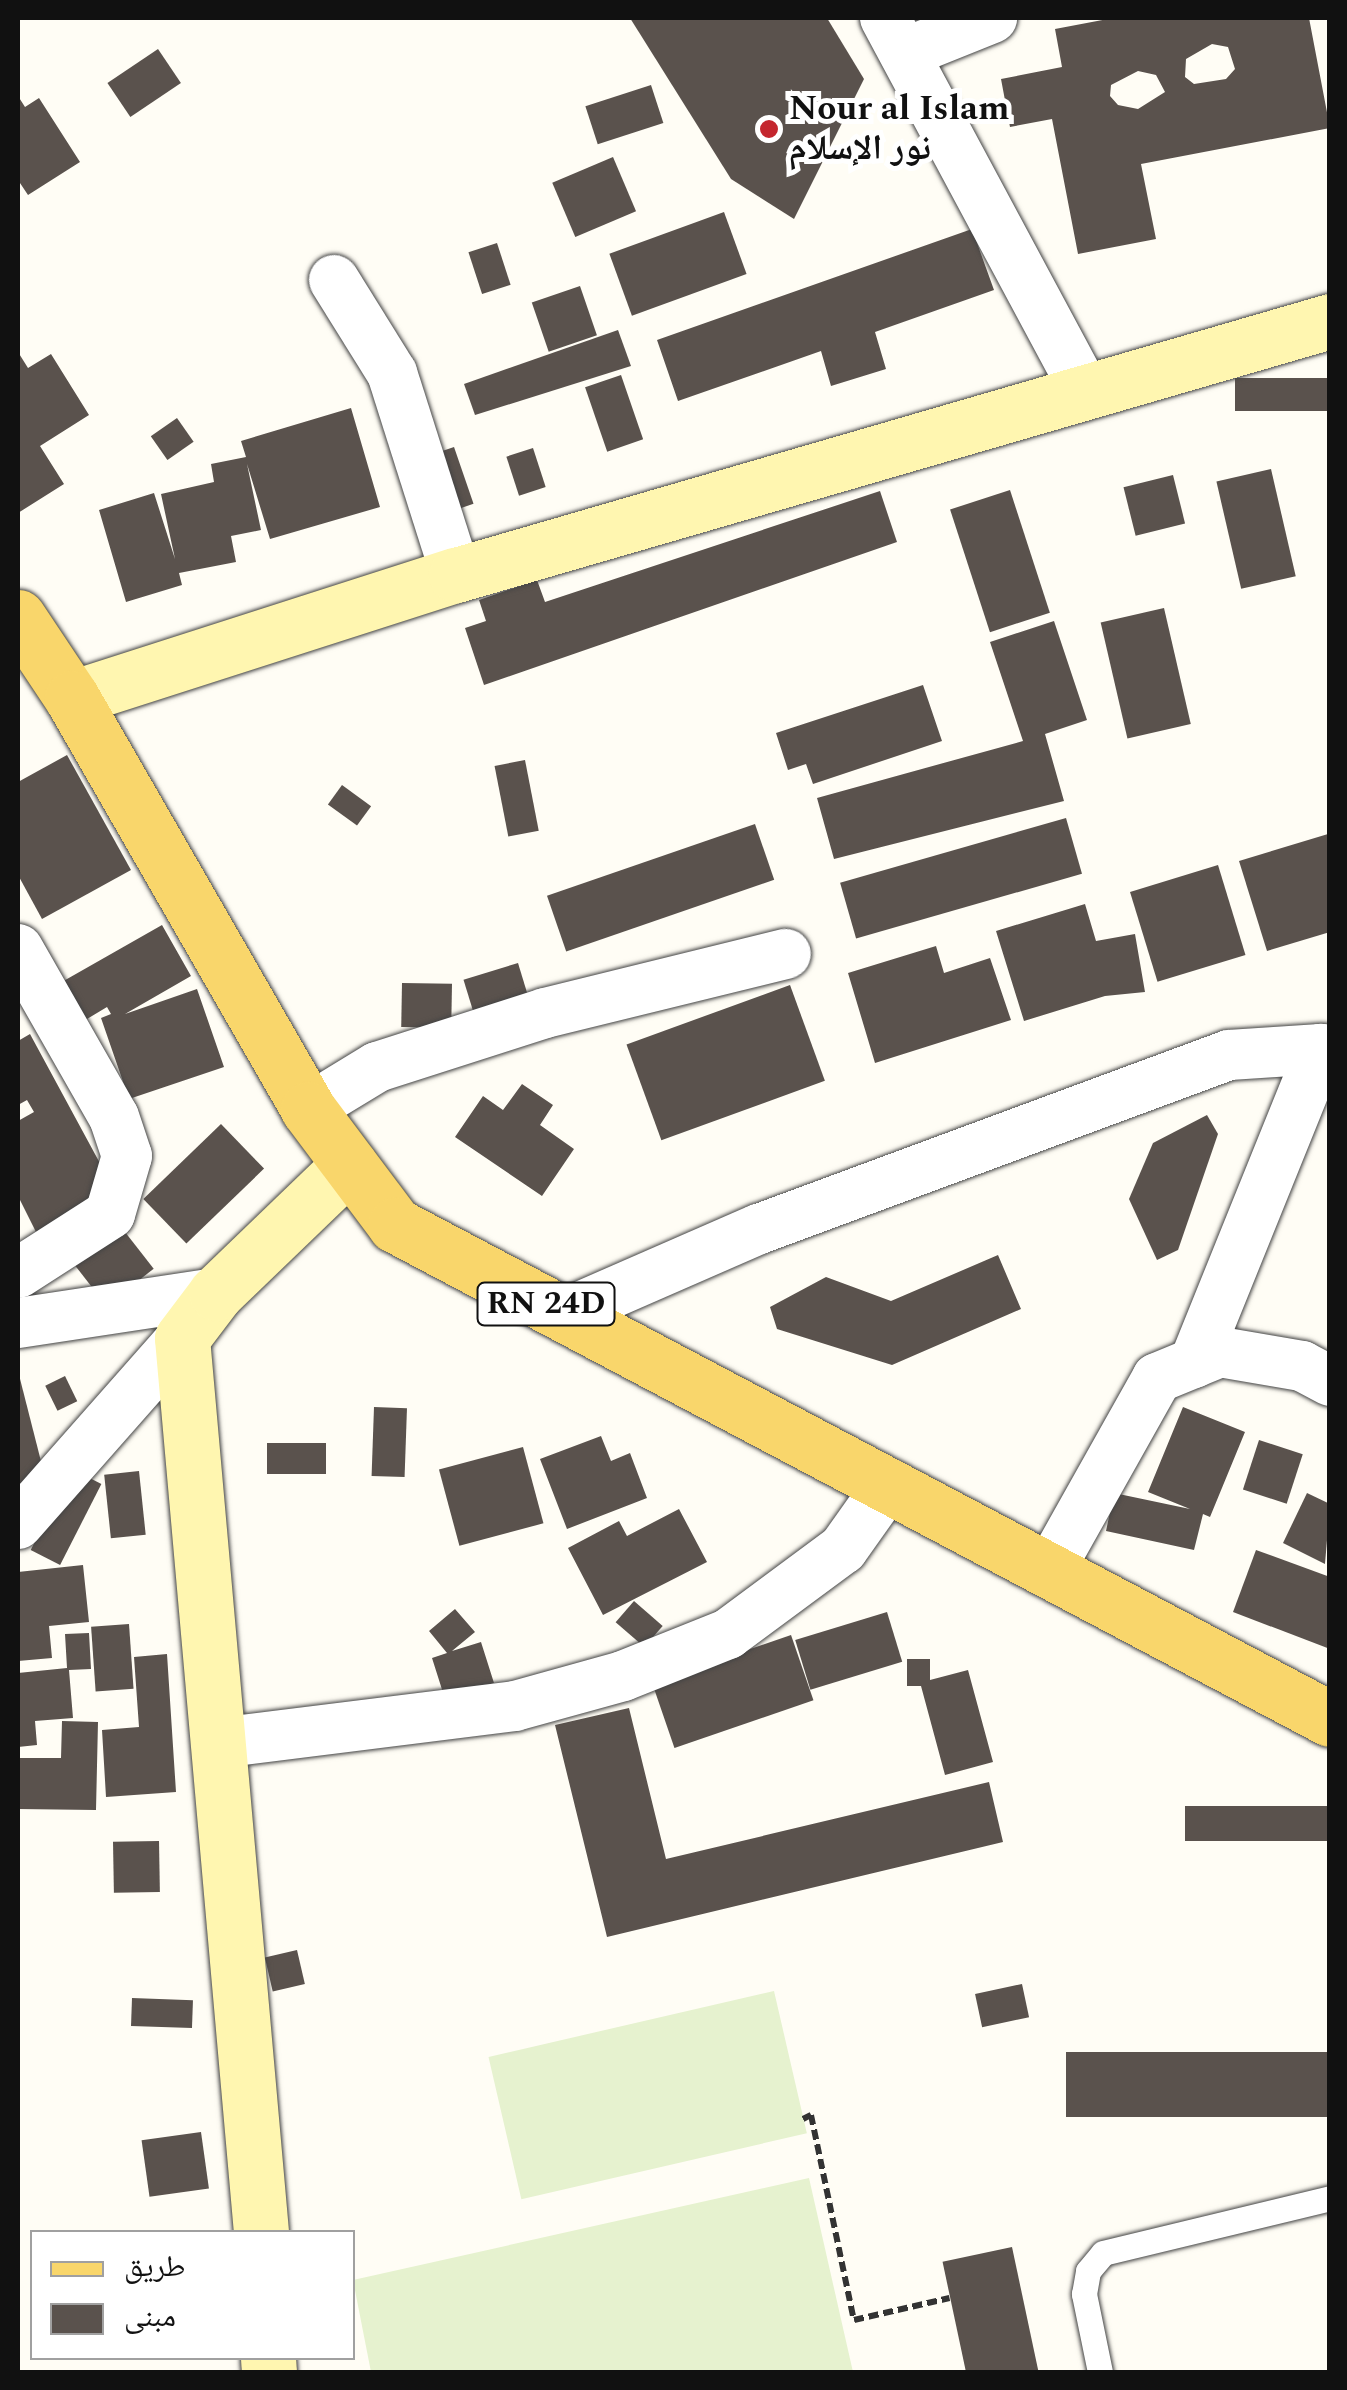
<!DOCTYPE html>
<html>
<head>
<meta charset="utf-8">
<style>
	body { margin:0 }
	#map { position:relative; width:1347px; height:2390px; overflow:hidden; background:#fffdf5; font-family:Spectral,"Noto Naskh Arabic",serif }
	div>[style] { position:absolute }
	.pitch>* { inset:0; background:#e6f2cf; transform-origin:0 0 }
	.building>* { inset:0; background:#5a524d; transform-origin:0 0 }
	.path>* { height:6px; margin-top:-3px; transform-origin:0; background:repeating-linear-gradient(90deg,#333 0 10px,transparent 0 15px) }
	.roads { filter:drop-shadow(0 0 2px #444) drop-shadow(0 0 2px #444) }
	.lane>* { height:25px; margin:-12.5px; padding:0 12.5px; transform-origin:12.5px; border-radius:12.5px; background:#fff }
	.street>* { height:50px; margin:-25px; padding:0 25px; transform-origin:25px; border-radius:25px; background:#fff }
	.secondary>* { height:55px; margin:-27.5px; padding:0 27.5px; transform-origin:27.5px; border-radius:27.5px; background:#fff6b0 }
	.primary>* { height:55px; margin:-27.5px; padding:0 27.5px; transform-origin:27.5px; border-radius:27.5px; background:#f9d66b }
	.dots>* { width:28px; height:28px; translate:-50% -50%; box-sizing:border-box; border:5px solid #fff; border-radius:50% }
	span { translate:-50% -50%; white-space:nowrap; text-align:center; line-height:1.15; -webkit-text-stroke:10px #fff; paint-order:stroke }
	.shield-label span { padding:2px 8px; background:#fff; border:2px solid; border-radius:8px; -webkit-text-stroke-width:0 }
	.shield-label { font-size:32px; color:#111; font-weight:700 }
	.poi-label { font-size:35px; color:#111; font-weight:700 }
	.left { translate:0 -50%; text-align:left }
	.frame { position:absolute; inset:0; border:20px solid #111; pointer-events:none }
	.legend { position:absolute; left:30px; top:2230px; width:325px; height:130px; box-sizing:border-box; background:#fff; border:2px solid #a0a0a0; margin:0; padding:12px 18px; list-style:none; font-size:30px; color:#111 }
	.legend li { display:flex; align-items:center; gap:20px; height:50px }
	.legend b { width:50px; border:2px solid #a0a0a0 }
</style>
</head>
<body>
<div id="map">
	<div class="pitch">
		<i style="left:774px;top:1991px;width:146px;height:293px;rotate:77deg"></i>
		<i style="clip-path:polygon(809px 2178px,853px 2372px,371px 2372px,353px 2280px)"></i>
	</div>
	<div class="building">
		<i style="clip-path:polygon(630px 18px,827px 18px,864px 79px,794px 219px,731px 179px)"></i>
		<i style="clip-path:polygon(evenodd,1113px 18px,1309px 18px,1330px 128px,1141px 164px,1156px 239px,1078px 254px,1052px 119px,1010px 127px,1001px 79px,1062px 67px,1055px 29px,1113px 18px,1212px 44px,1228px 47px,1235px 69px,1226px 79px,1194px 84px,1185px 77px,1186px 59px,1212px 44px,1113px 18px,1138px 71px,1156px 75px,1165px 92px,1138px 109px,1118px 105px,1110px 96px,1111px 85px,1138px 71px)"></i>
		<i style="left:158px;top:49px;width:41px;height:61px;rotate:56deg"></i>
		<i style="left:651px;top:85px;width:40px;height:69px;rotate:72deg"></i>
		<i style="clip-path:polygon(18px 96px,25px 107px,39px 98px,80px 162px,28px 195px,18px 180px)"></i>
		<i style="left:613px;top:157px;width:59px;height:66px;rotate:67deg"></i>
		<i style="left:724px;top:212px;width:66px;height:122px;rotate:70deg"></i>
		<i style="clip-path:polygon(972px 229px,994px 290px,875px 332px,886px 369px,831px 386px,821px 351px,678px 401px,657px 340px)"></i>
		<i style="left:497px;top:243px;width:44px;height:30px;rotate:72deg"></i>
		<i style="left:580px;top:286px;width:52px;height:51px;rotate:71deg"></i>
		<i style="clip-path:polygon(618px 330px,631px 366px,475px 415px,464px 384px)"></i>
		<i style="clip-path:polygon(18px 352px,28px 368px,51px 354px,89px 415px,40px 446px,64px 484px,18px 513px)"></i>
		<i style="left:621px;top:375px;width:68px;height:38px;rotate:71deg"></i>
		<i style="left:1330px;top:378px;width:33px;height:95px;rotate:90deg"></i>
		<i style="clip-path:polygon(351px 408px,380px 507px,270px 539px,247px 464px,261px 530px,231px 536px,236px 562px,179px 573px,182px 585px,126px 602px,99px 510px,154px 493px,175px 559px,161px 494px,214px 482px,211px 464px,246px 457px,241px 441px)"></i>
		<i style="left:177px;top:418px;width:29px;height:32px;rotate:55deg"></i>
		<i style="left:454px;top:447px;width:60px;height:24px;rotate:71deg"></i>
		<i style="left:533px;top:448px;width:41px;height:28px;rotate:72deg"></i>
		<i style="left:1271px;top:469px;width:110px;height:56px;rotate:77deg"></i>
		<i style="left:1173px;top:475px;width:50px;height:51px;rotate:76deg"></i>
		<i style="left:1010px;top:490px;width:129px;height:63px;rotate:72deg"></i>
		<i style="clip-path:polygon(880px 491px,897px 542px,484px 685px,465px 628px,486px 621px,479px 600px,537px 580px,545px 602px)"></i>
		<i style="left:1164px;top:608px;width:119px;height:65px;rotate:77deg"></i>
		<i style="clip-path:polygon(1054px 621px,1087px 720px,1045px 734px,1064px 801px,834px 859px,817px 798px,1023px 741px,990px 642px)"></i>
		<i style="clip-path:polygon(923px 685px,942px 741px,813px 784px,806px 764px,788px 770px,776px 733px)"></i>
		<i style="clip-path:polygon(67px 755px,131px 870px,42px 919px,18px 875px,18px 782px)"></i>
		<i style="left:525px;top:760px;width:72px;height:31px;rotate:79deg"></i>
		<i style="left:342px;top:785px;width:36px;height:24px;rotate:36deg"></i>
		<i style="left:1066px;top:818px;width:58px;height:235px;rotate:74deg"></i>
		<i style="left:755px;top:824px;width:59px;height:220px;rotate:71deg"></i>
		<i style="clip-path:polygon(1328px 834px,1330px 932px,1267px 951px,1239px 861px)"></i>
		<i style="left:1218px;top:865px;width:94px;height:92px;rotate:73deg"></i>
		<i style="clip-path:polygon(1085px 904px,1096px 941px,1135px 934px,1145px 992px,1105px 996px,1024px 1021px,996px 931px)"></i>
		<i style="clip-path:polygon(162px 925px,191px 976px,125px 1014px,197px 989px,224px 1067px,129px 1099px,101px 1018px,111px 1014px,107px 1007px,82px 1022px,60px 983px)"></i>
		<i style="clip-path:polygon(936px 946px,944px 973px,990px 958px,1011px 1020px,875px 1063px,848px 973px)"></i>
		<i style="left:518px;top:963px;width:37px;height:57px;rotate:73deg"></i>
		<i style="left:402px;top:983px;width:50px;height:44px;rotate:1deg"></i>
		<i style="left:790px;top:985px;width:102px;height:174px;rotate:70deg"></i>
		<i style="clip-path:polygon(30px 1034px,115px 1191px,36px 1232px,18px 1196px,18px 1121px,34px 1112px,27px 1100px,18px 1105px,18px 1041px)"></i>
		<i style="clip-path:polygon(522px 1084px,553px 1105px,540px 1125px,574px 1149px,542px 1196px,455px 1137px,483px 1096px,503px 1110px)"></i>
		<i style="clip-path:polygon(1207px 1115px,1218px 1134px,1178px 1250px,1157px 1260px,1129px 1199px,1153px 1143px)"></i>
		<i style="left:221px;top:1124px;width:62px;height:108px;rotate:46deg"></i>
		<i style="left:118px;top:1223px;width:58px;height:60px;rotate:52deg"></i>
		<i style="clip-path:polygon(998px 1255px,1021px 1309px,892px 1365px,777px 1329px,770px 1307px,826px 1277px,891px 1301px)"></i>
		<i style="clip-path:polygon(18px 1371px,45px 1477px,18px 1484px)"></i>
		<i style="left:65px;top:1376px;width:28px;height:22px;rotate:64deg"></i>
		<i style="left:374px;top:1407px;width:33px;height:69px;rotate:2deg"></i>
		<i style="clip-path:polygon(1183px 1407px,1245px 1432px,1210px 1517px,1203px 1514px,1194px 1550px,1106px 1531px,1114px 1493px,1190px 1509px,1148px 1492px)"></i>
		<i style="clip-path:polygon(601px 1436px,611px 1461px,630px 1453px,647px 1498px,567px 1529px,540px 1459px)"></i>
		<i style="left:1259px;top:1440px;width:46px;height:52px;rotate:18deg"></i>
		<i style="left:267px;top:1443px;width:59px;height:31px"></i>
		<i style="left:523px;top:1447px;width:79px;height:87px;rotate:75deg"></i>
		<i style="left:72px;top:1469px;width:33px;height:91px;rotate:27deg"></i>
		<i style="left:139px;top:1471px;width:64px;height:35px;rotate:84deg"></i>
		<i style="clip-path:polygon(1307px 1493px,1330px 1504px,1325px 1564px,1283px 1543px)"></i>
		<i style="clip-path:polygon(679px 1509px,707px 1562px,603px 1615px,568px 1548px,619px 1521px,627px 1536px)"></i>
		<i style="clip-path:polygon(1256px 1550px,1330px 1577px,1330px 1649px,1233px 1612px)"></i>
		<i style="clip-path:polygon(83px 1565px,89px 1622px,49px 1626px,52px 1658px,18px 1661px,18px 1572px)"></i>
		<i style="left:634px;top:1601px;width:38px;height:28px;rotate:41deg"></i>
		<i style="clip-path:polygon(455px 1609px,475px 1632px,452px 1651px,481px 1642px,494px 1683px,445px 1699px,432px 1658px,447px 1653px,429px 1631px)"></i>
		<i style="left:887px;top:1612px;width:52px;height:96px;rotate:73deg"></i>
		<i style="left:129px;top:1624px;width:65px;height:38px;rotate:86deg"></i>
		<i style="clip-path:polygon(89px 1633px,91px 1669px,69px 1670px,73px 1718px,35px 1721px,37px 1745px,18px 1747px,18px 1673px,67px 1668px,65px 1634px)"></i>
		<i style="left:791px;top:1635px;width:69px;height:147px;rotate:71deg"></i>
		<i style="clip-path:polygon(167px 1654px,176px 1792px,106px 1797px,102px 1730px,139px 1727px,134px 1657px)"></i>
		<i style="clip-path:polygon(907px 1659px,930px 1659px,930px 1680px,968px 1670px,993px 1762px,945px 1775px,921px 1686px,907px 1686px)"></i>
		<i style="clip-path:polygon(629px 1708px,666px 1859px,989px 1782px,1003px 1842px,607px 1937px,555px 1725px)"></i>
		<i style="clip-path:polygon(62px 1721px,98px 1722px,96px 1810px,18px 1809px,18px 1758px,61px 1758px)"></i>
		<i style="left:1330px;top:1806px;width:35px;height:145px;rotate:90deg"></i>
		<i style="left:159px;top:1841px;width:51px;height:46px;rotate:89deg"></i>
		<i style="left:297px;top:1950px;width:35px;height:33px;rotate:77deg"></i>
		<i style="left:1022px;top:1984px;width:34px;height:48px;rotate:78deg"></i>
		<i style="left:132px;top:1998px;width:61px;height:28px;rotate:2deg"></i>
		<i style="left:1330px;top:2052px;width:65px;height:264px;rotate:90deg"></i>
		<i style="left:201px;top:2132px;width:57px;height:60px;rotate:82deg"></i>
		<i style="left:1012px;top:2247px;width:128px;height:71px;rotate:78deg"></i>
	</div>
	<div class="path">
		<i style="left:803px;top:2119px;width:9px;rotate:-27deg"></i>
		<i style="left:811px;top:2115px;width:209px;rotate:78.2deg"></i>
		<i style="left:854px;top:2320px;width:98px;rotate:-13deg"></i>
	</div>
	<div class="roads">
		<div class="lane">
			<i style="left:1100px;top:2372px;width:80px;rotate:-101.6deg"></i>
			<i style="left:1084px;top:2294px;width:23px;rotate:-80deg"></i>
			<i style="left:1088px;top:2271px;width:23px;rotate:-50deg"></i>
			<i style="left:1103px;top:2253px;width:234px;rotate:-13.6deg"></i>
		</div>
		<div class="street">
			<i style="left:885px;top:18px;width:425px;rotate:61.8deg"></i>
			<i style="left:905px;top:53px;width:94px;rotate:-21.9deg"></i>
			<i style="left:334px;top:280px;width:110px;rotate:58.1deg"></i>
			<i style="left:392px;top:373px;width:212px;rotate:72.4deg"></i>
			<i style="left:18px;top:949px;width:193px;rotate:60.3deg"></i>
			<i style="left:114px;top:1117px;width:41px;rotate:71.6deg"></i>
			<i style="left:127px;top:1156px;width:60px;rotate:106.3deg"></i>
			<i style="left:110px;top:1214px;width:109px;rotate:147.3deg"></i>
			<i style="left:308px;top:1109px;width:81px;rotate:-31.3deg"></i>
			<i style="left:377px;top:1067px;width:176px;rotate:-17.8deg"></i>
			<i style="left:545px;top:1013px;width:248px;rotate:-13.8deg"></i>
			<i style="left:564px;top:1314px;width:213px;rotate:-23.6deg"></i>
			<i style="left:759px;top:1229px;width:501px;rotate:-20.32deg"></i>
			<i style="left:1229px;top:1055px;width:92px;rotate:-3.7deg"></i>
			<i style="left:18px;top:1323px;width:200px;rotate:-8.6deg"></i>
			<i style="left:1194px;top:1363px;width:339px;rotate:-68deg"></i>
			<i style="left:1321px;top:1049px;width:9px;rotate:6deg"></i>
			<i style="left:18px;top:1524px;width:248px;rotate:-48.6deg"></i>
			<i style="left:1050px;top:1569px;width:219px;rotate:-60.7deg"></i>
			<i style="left:1157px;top:1378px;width:68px;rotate:-22.4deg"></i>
			<i style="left:1220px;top:1352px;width:83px;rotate:9.7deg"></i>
			<i style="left:1302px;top:1366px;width:32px;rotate:28deg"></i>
			<i style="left:218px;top:1743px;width:299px;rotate:-7.1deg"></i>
			<i style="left:515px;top:1706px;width:112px;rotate:-15.5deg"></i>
			<i style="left:623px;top:1676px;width:113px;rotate:-21.8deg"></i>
			<i style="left:728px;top:1634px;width:143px;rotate:-36.5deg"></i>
			<i style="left:843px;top:1549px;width:80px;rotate:-54.7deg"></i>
		</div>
		<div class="secondary">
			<i style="left:72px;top:698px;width:403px;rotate:-17.8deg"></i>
			<i style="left:456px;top:575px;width:910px;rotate:-16.2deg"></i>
			<i style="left:261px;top:2232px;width:897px;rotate:-95.05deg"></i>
			<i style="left:182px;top:1338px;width:56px;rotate:-52.9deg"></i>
			<i style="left:216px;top:1293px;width:185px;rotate:-43.9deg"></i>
			<i style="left:268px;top:2358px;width:14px;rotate:86deg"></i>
		</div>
		<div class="primary">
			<i style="left:18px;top:617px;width:97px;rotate:56.3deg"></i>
			<i style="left:72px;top:698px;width:474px;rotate:60.1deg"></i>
			<i style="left:308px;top:1109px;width:145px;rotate:53.1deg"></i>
			<i style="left:395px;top:1225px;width:1057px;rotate:27.85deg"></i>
		</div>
	</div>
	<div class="dots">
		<i style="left:769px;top:129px;background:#c4262e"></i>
	</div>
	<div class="shield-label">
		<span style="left:546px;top:1304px">RN 24D</span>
	</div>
	<div class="poi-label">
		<span class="left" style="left:789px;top:129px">Nour al Islam<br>نور الإسلام</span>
	</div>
	<div class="frame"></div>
	<ul class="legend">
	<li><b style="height:12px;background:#f9d66b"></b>طريق</li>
	<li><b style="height:28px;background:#5a524d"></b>مبنى</li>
	</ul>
</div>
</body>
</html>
